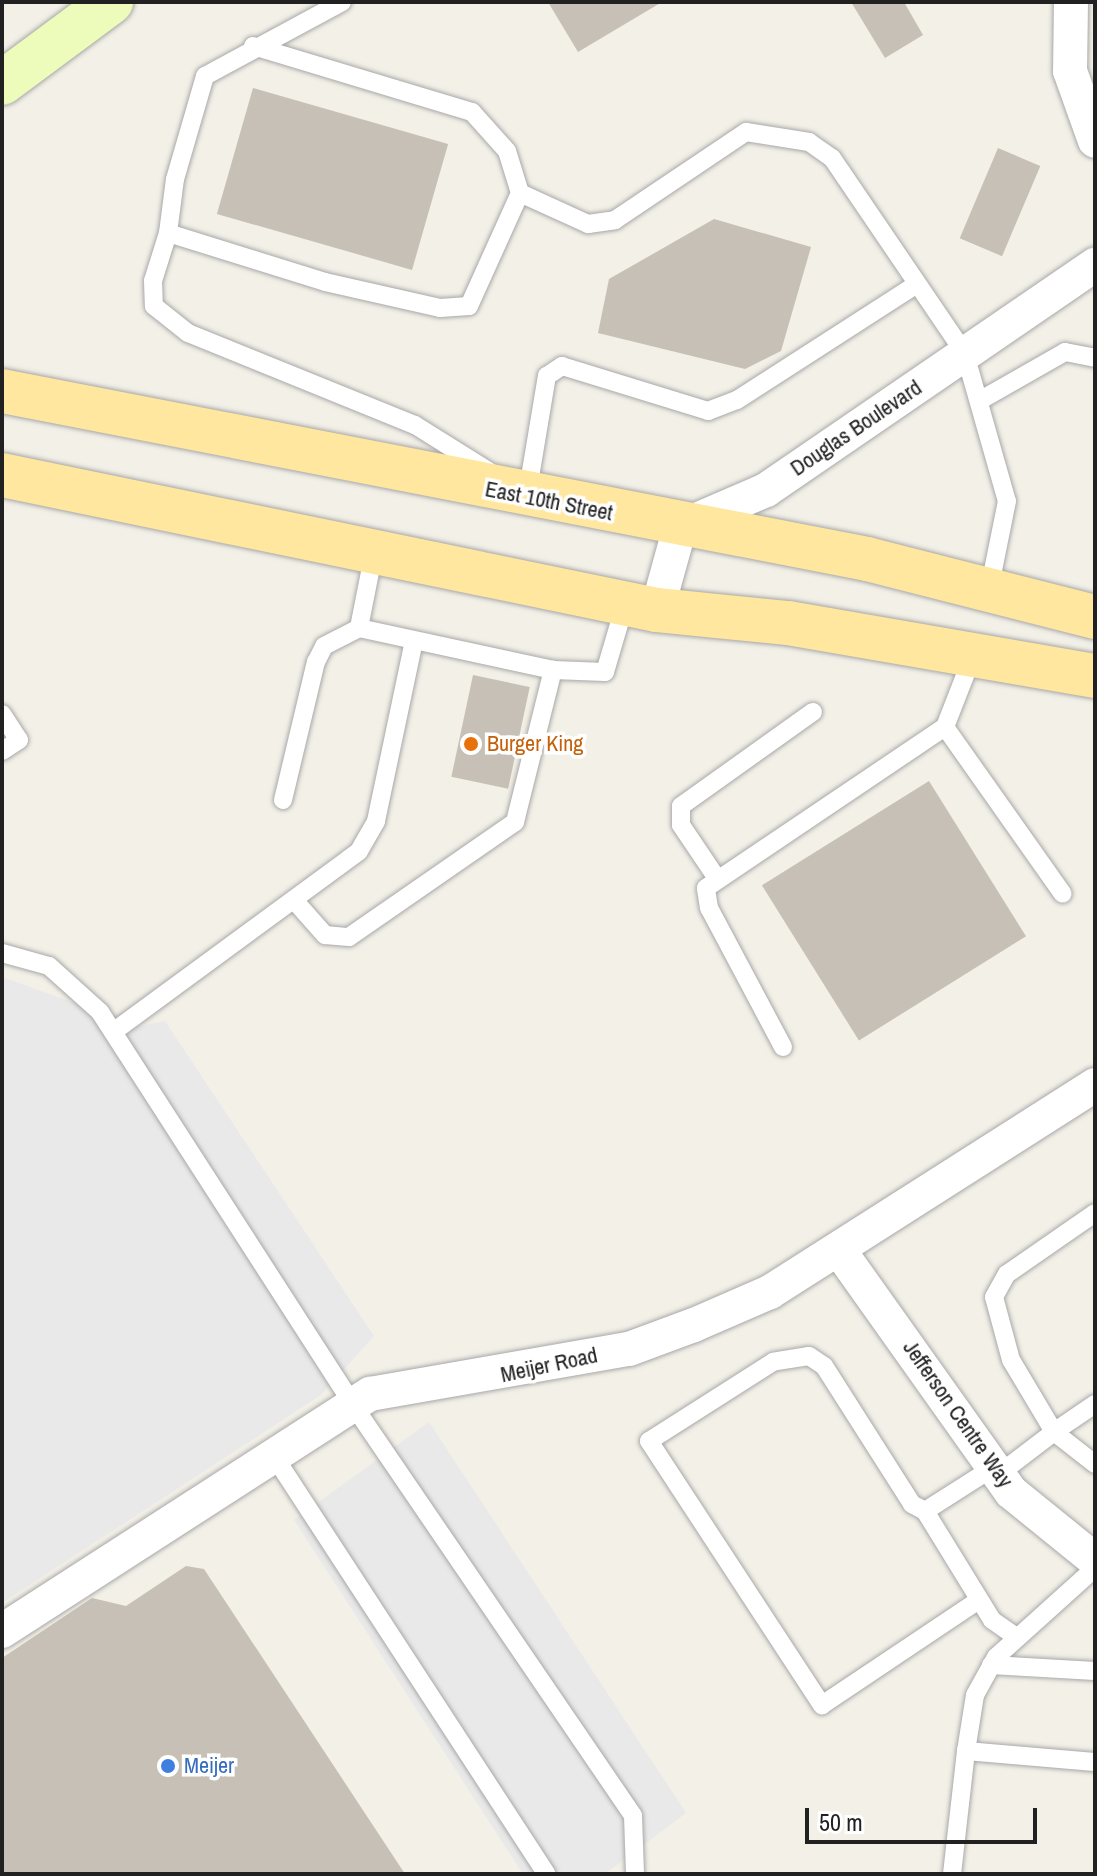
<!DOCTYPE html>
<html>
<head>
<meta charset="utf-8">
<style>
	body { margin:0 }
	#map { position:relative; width:1097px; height:1876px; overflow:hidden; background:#f2f0e7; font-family:"Archivo Narrow",sans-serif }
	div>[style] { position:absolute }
	.parking>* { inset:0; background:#e9e9e9 }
	.building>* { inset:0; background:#c7c0b6; transform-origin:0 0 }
	.roads { filter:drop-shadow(0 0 2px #a8a8a8) drop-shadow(0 0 2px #a8a8a8) }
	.service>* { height:18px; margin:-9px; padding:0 9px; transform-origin:9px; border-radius:9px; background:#fff }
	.minor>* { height:34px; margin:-17px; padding:0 17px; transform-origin:17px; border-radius:17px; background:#fff }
	.secondary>* { height:44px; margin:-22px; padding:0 22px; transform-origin:22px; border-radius:22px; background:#edfcba }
	.primary>* { height:44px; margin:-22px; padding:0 22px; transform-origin:22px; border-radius:22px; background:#ffe79f }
	.dots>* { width:22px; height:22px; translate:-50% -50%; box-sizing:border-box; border:4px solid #fff; border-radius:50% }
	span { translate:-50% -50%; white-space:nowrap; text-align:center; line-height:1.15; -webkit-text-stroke:7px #fff; paint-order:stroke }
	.street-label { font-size:22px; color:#212121 }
	.food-label { font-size:22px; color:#c56008 }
	.left { translate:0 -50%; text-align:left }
	.shop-label { font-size:22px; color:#366cbe }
	.frame { position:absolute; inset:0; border:4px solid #212121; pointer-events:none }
	.scale { position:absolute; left:805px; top:1808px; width:232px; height:36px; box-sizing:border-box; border:4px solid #212121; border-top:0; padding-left:10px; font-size:24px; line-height:28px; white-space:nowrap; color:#212121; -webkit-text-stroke:6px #fff; paint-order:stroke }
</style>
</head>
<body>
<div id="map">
	<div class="parking">
		<i style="clip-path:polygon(2px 977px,100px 1012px,113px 1032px,165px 1021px,374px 1336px,321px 1395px,2px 1603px)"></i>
		<i style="clip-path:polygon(429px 1422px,686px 1813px,605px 1874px,523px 1874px,294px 1520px)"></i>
	</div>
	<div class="building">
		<i style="clip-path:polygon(548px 2px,662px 2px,578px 52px)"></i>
		<i style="clip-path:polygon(851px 2px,904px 2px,923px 35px,885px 58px)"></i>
		<i style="left:253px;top:88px;width:203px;height:131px;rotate:16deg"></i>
		<i style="left:998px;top:148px;width:46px;height:98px;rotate:23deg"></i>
		<i style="clip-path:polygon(714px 219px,811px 247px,781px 351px,745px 369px,598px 333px,609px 279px)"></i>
		<i style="left:473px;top:675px;width:58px;height:104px;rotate:12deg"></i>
		<i style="left:929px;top:781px;width:183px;height:197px;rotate:58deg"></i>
		<i style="clip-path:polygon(186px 1566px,204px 1569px,405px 1874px,2px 1874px,2px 1658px,92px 1598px,126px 1606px)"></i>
	</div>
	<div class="roads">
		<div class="service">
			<i style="left:342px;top:2px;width:156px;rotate:151.6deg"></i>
			<i style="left:205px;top:76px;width:107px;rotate:106.2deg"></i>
			<i style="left:175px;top:179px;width:54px;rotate:97.4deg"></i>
			<i style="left:168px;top:233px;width:164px;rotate:17.3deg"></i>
			<i style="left:325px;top:282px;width:118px;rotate:12.7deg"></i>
			<i style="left:440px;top:308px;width:29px;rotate:-4deg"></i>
			<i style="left:469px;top:306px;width:124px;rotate:-65.7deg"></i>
			<i style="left:520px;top:193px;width:75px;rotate:24.5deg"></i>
			<i style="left:588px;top:224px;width:27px;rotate:-8deg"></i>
			<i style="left:615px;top:220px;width:158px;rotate:-33.9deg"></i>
			<i style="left:746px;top:132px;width:64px;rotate:9deg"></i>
			<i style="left:809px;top:142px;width:28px;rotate:35deg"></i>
			<i style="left:832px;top:158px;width:237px;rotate:55.8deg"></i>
			<i style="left:965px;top:354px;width:153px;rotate:74.1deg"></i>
			<i style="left:1007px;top:501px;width:86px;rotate:101.4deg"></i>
			<i style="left:253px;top:46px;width:229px;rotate:16.8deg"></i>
			<i style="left:472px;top:112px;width:52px;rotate:48.1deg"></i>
			<i style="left:507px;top:151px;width:44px;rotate:72.8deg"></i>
			<i style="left:168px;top:233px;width:50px;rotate:107.4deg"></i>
			<i style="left:153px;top:281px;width:25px;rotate:88deg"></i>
			<i style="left:154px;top:306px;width:43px;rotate:38.5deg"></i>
			<i style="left:188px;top:333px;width:245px;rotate:22.1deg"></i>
			<i style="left:415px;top:425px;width:92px;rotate:32.1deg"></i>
			<i style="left:979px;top:401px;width:99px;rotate:-29.7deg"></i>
			<i style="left:1065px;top:352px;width:31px;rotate:11deg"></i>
			<i style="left:527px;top:495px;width:121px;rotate:-80.5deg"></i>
			<i style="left:547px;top:376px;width:18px;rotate:-34deg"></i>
			<i style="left:562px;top:366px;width:153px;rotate:17.1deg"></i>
			<i style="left:708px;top:411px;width:31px;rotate:-21deg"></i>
			<i style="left:737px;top:400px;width:214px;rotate:-32.8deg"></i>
			<i style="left:374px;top:552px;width:77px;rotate:101.2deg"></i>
			<i style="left:359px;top:628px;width:198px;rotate:12.2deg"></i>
			<i style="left:553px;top:670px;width:52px;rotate:2.2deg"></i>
			<i style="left:605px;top:672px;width:71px;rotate:-73.6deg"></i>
			<i style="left:2px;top:714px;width:31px;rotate:57deg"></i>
			<i style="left:19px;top:740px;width:20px;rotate:147deg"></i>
			<i style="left:945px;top:727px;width:204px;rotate:54.8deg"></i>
			<i style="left:283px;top:800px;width:142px;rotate:-76.6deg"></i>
			<i style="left:316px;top:662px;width:18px;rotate:-63deg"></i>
			<i style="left:324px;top:646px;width:39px;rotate:-27deg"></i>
			<i style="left:716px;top:877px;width:63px;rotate:-123.9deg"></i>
			<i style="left:681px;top:825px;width:19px;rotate:-90deg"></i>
			<i style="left:681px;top:806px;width:162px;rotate:-35.5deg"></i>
			<i style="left:294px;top:900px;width:47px;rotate:48.5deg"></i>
			<i style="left:325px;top:935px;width:24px;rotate:5deg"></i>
			<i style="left:349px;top:937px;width:202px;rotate:-34.7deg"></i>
			<i style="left:515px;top:822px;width:157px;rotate:-76deg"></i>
			<i style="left:2px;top:953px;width:49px;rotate:15.5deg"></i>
			<i style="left:49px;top:966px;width:69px;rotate:42deg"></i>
			<i style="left:100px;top:1012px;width:467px;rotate:57.2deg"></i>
			<i style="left:353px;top:1405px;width:497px;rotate:55.7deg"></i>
			<i style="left:633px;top:1816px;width:58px;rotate:88deg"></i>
			<i style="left:113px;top:1032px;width:305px;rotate:-36.3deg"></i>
			<i style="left:359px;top:851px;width:34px;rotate:-60deg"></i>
			<i style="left:376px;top:821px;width:184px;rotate:-78.1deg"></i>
			<i style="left:783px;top:1047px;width:157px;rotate:-118deg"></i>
			<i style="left:709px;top:908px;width:20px;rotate:-99deg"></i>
			<i style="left:706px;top:888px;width:288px;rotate:-34deg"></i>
			<i style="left:945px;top:727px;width:77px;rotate:-68.7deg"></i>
			<i style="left:1095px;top:1404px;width:50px;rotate:145.7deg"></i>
			<i style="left:1054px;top:1432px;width:52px;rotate:38deg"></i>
			<i style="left:274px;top:1456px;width:499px;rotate:56.9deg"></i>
			<i style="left:994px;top:1467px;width:82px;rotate:147.5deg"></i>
			<i style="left:925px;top:1511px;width:128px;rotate:58.4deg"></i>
			<i style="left:992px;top:1620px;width:29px;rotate:35deg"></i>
			<i style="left:999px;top:1474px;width:69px;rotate:-37.4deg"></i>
			<i style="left:1054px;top:1432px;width:84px;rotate:-120.8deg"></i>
			<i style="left:1011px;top:1360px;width:65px;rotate:-105.1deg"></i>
			<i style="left:994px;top:1297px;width:26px;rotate:-61deg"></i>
			<i style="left:1007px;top:1274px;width:107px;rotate:-34.7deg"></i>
			<i style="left:925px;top:1511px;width:15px;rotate:-152deg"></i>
			<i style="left:912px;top:1504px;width:164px;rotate:-122.5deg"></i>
			<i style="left:824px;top:1366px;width:18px;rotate:-146deg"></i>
			<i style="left:809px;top:1356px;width:36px;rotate:171deg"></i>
			<i style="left:773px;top:1362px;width:147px;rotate:147.5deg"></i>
			<i style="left:649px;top:1441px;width:316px;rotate:56.8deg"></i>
			<i style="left:822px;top:1705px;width:189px;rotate:-33.8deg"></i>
			<i style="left:1095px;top:1568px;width:133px;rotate:138deg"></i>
			<i style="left:996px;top:1657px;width:43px;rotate:118.9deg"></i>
			<i style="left:975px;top:1695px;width:57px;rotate:99.1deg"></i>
			<i style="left:966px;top:1751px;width:129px;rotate:4.9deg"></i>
			<i style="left:991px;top:1665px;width:104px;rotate:3.3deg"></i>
			<i style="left:952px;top:1874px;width:124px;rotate:-83.5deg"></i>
		</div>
		<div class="minor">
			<i style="left:1071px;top:2px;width:69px;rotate:90.8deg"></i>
			<i style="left:1070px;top:71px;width:74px;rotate:70.3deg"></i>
			<i style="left:657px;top:610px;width:86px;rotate:-74.5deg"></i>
			<i style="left:680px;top:527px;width:94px;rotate:-23.3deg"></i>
			<i style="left:766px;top:490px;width:399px;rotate:-34.4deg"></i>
			<i style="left:839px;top:1250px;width:297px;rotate:54.6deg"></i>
			<i style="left:1011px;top:1492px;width:108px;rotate:39deg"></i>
			<i style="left:2px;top:1631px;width:438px;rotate:-32.8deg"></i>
			<i style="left:370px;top:1394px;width:263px;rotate:-9.9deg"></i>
			<i style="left:629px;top:1349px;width:69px;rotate:-20.3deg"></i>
			<i style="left:694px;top:1325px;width:83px;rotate:-23.5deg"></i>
			<i style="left:770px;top:1292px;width:385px;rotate:-32.5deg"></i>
		</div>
		<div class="secondary">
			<i style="left:2px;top:83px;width:136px;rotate:-36.6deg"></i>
		</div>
		<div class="primary">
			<i style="left:2px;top:391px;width:881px;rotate:10.99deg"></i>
			<i style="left:867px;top:559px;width:235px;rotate:14.3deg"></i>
			<i style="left:2px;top:475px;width:669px;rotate:11.65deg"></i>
			<i style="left:657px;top:610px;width:132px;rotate:5.7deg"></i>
			<i style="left:788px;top:623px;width:312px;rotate:9.8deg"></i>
		</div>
	</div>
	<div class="dots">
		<i style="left:471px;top:744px;background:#e8710a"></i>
		<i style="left:168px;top:1766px;background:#3f7fe0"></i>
	</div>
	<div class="street-label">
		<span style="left:856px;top:428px;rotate:-34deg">Douglas Boulevard</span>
		<span style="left:549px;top:501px;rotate:11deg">East 10th Street</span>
		<span style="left:549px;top:1365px;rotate:-12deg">Meijer Road</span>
		<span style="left:958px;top:1414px;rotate:55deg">Jefferson Centre Way</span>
	</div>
	<div class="food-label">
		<span class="left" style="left:487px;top:744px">Burger King</span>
	</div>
	<div class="shop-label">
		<span class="left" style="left:184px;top:1766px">Meijer</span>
	</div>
	<div class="frame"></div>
	<div class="scale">50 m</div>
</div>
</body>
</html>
